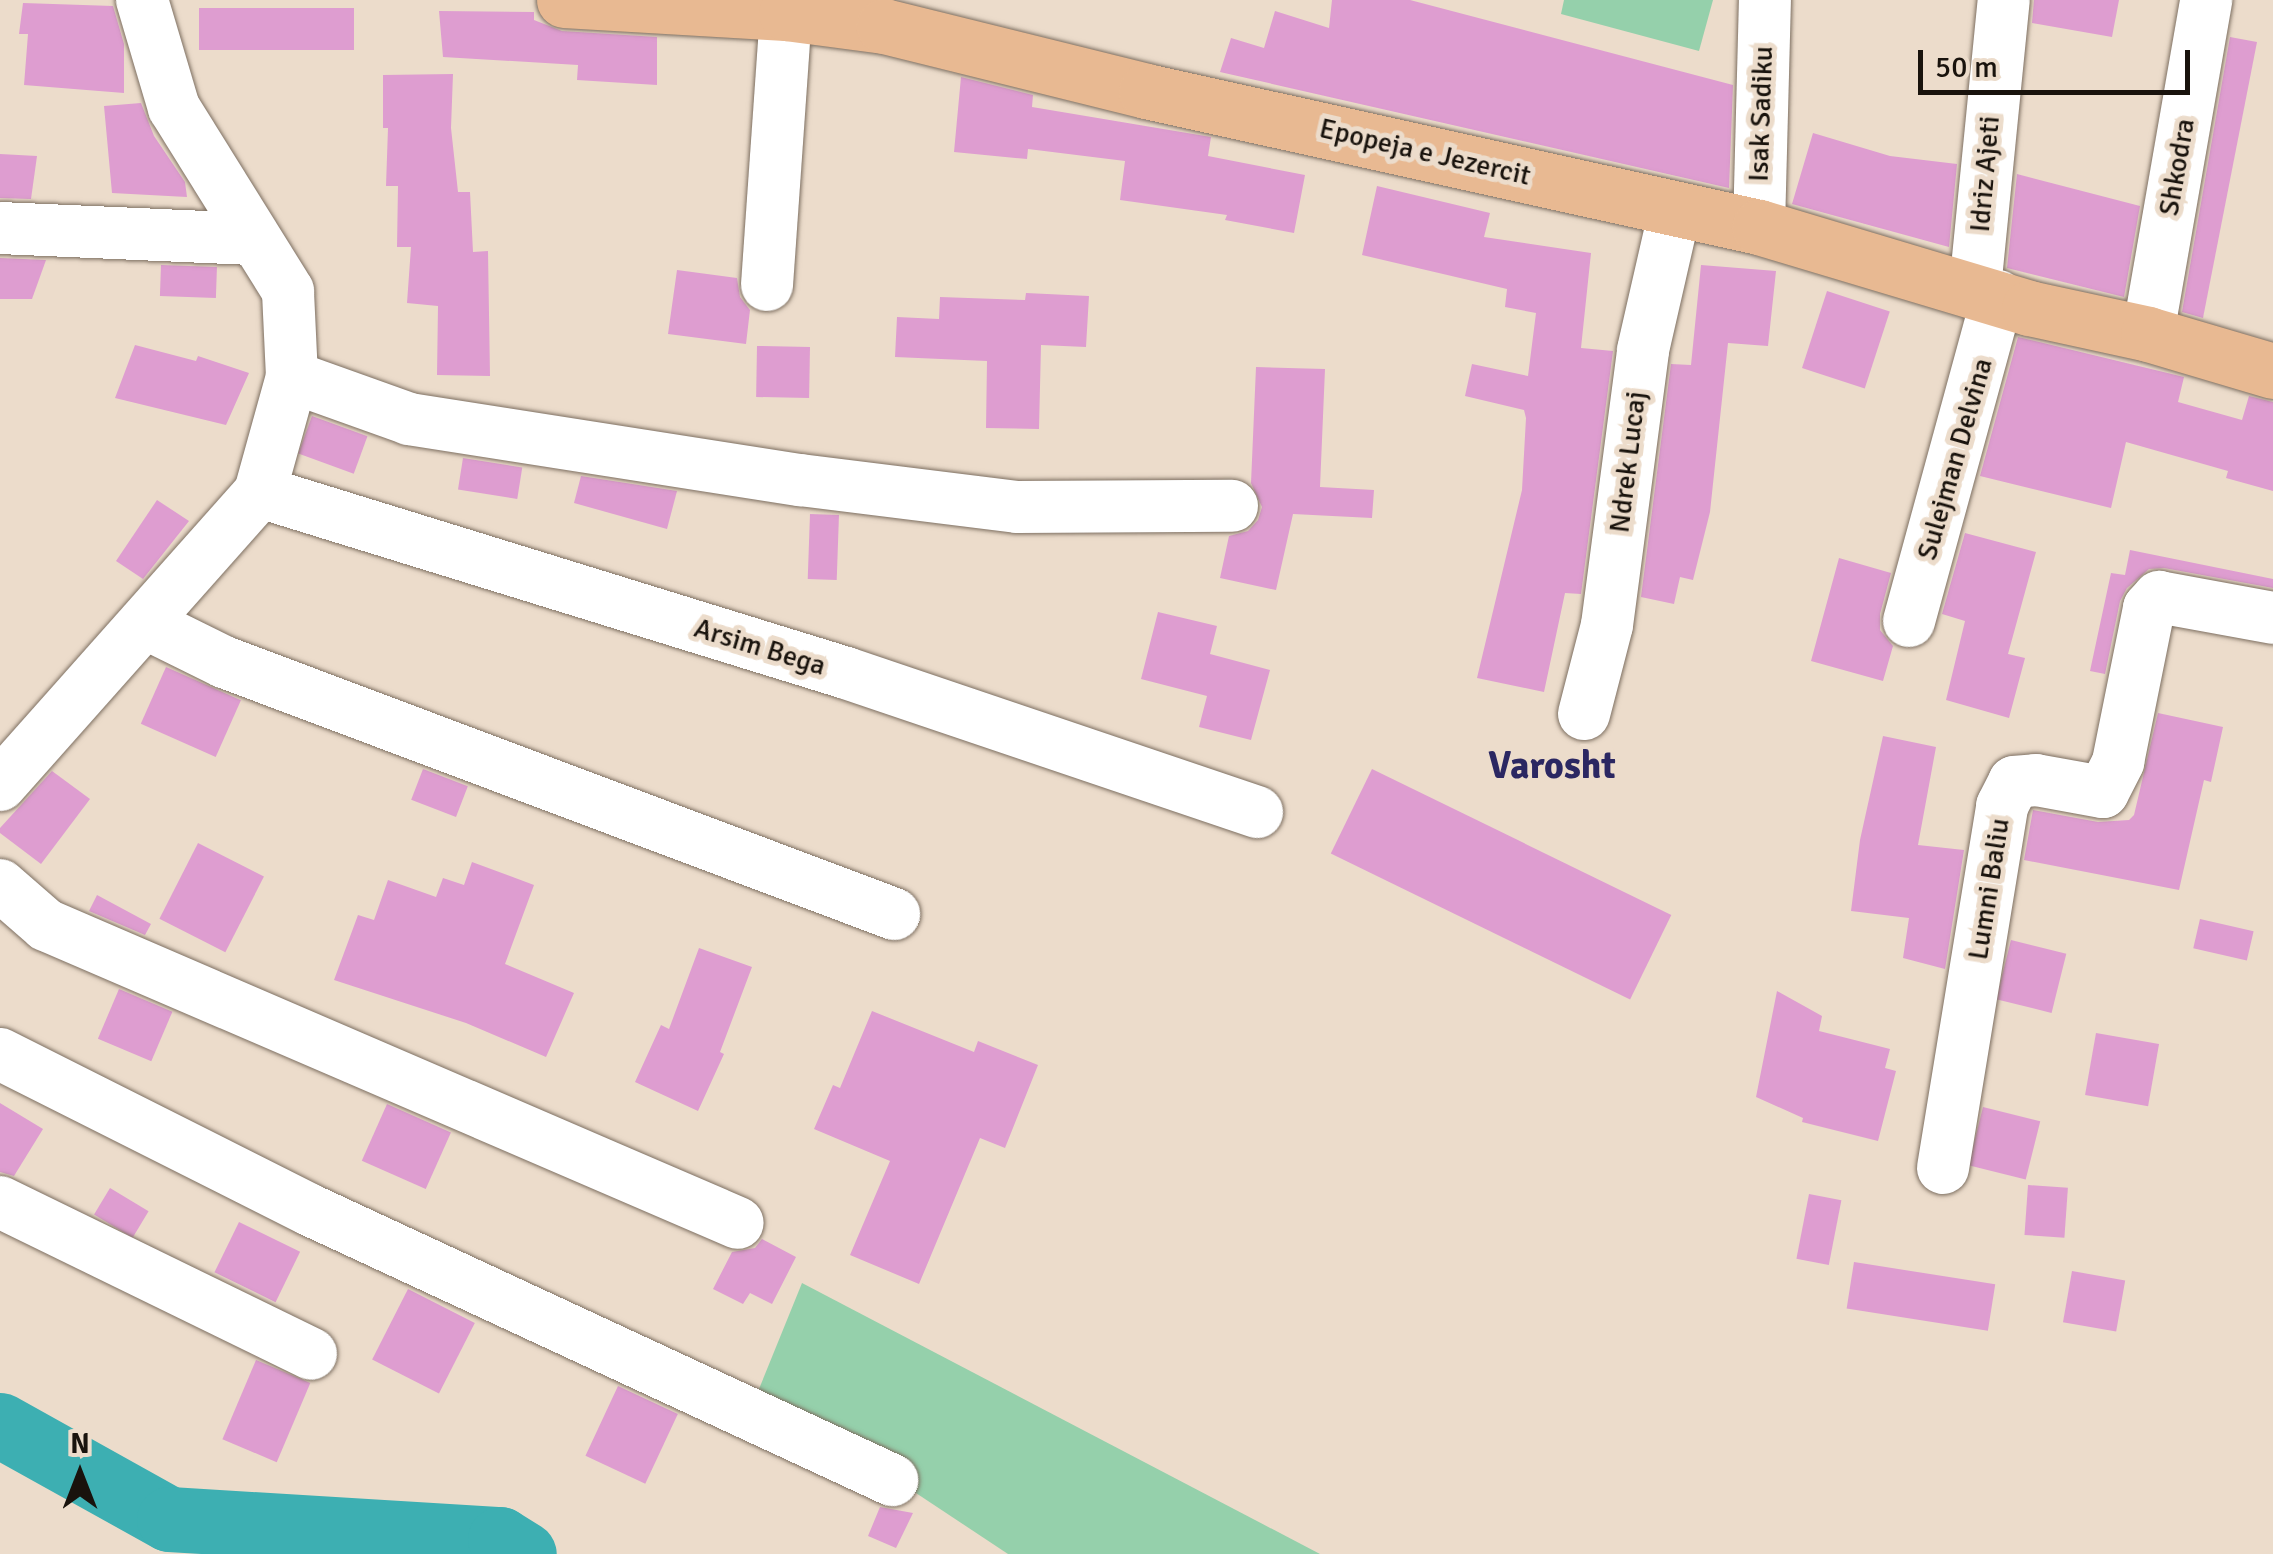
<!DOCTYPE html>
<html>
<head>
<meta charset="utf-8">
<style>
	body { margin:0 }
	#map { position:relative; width:2273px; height:1554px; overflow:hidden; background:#ecdccb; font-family:Signika,sans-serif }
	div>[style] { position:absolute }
	.green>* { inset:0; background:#95d0ab }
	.river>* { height:65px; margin:-32.5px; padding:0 32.5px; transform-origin:32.5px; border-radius:32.5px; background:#3dafb2 }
	.building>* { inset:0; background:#de9dd0; transform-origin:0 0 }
	.roads { filter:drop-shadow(0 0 2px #7d6f61) drop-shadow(0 0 2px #7d6f61) }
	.minor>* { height:52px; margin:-26px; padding:0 26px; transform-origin:26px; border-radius:26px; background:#fff }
	.major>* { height:55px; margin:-27.5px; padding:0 27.5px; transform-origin:27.5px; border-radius:27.5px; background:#e8b992 }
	span { translate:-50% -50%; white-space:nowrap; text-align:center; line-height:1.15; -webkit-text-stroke:10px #ecdccb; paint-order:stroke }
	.street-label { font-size:28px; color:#19130d }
	.district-label { font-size:38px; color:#2b2762; font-weight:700 }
	.north { position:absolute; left:30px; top:1424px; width:100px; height:100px; -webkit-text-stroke:8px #ecdccb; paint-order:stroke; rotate:0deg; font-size:28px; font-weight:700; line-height:40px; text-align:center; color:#19130d }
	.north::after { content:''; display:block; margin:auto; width:35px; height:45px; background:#19130d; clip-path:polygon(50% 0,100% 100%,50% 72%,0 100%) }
	.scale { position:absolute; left:1918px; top:50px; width:272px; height:45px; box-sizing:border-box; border:5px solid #19130d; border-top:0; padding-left:12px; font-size:30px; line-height:35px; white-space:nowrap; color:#19130d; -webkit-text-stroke:8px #ecdccb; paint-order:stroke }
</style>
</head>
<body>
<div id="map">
	<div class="green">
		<i style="clip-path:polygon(1564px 0,1713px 0,1699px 51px,1561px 14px)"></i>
		<i style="clip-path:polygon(802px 1283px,1320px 1554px,1008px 1554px,759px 1389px)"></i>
	</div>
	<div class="river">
		<i style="left:0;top:1425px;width:193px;rotate:29.1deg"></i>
		<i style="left:169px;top:1519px;width:332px;rotate:3.5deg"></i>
		<i style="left:500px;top:1539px;width:28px;rotate:32deg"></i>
	</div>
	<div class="building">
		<i style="clip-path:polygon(1332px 0,1410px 0,1733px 85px,1729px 188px,1220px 72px,1231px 38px,1264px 48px,1275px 11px,1329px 28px)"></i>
		<i style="clip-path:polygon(2034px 0,2119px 0,2112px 37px,2032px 23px)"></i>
		<i style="clip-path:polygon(23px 3px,113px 6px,124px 44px,124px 93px,24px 85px,28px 34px,19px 34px)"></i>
		<i style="left:354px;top:8px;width:42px;height:155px;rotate:90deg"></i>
		<i style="clip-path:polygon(439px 11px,534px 12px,534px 20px,562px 31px,657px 37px,657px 85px,577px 80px,578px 65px,443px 57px)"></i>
		<i style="clip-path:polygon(2230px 37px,2257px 42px,2203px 318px,2182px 312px)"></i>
		<i style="clip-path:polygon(453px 74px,451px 128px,458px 192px,470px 192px,473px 252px,488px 251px,490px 376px,437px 375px,438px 306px,407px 303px,411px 247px,397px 247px,398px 186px,386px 186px,388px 128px,383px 128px,383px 75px)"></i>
		<i style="clip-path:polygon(961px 77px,1033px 95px,1032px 107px,1211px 137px,1208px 156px,1305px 175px,1294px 233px,1225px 220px,1227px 215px,1120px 200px,1125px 161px,1028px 149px,1027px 159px,954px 152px)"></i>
		<i style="clip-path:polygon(141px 103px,154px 136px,185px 182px,187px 197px,112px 193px,104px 106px)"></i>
		<i style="clip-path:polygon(1813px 133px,1890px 156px,1957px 164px,1949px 247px,1792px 204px)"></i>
		<i style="clip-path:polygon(0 154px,37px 156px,31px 199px,0 198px)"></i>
		<i style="clip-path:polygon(2017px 174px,2140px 206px,2124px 297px,2007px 268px)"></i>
		<i style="clip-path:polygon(1377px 186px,1490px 213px,1484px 237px,1591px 253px,1581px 348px,1613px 351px,1581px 594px,1565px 593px,1544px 692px,1477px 678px,1522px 490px,1526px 418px,1524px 410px,1465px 396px,1472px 364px,1528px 376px,1536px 313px,1505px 307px,1507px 289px,1362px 255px)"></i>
		<i style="clip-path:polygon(0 258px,46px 260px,32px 299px,0 299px)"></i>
		<i style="left:161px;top:265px;width:56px;height:31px;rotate:2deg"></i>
		<i style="clip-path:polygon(1701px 265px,1776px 271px,1768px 346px,1728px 343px,1710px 512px,1693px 580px,1680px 577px,1674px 604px,1641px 597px,1671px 364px,1691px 365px)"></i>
		<i style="clip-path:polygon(677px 270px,737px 278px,740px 297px,750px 310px,746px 344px,668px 334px)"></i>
		<i style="left:1827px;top:291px;width:66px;height:81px;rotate:18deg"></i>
		<i style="clip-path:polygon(1026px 293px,1089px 296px,1086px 347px,1041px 345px,1039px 429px,986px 428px,987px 361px,895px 357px,897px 317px,939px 319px,940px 297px,1025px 300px)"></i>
		<i style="clip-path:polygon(2018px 337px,2184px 377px,2178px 402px,2242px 420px,2249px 396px,2273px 402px,2273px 491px,2226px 478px,2228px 471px,2126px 442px,2111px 508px,1980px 476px)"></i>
		<i style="clip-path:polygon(135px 345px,196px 361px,198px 356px,249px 373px,226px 425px,115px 398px)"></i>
		<i style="left:757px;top:346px;width:53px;height:51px;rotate:1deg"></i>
		<i style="clip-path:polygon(1256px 367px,1325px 369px,1320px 487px,1374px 490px,1372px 518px,1293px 514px,1276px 590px,1220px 578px,1229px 536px,1248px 531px,1258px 520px,1262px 507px,1251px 483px)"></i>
		<i style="left:312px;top:416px;width:59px;height:40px;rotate:20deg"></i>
		<i style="left:463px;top:458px;width:60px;height:32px;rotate:9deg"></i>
		<i style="clip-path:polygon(581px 476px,677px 491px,667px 529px,574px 503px)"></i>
		<i style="clip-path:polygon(157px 500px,189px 521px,143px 579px,116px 561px)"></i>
		<i style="left:810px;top:514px;width:29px;height:65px;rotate:2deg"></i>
		<i style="clip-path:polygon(1965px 533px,2036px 552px,2008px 654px,2025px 658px,2009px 718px,1946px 700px,1965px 621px,1942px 614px)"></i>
		<i style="clip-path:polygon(2130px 550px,2273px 579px,2273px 588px,2164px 568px,2149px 569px,2127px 588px,2120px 601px,2105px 674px,2090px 671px,2111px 573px,2125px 575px)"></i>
		<i style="clip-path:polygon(1839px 558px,1891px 573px,1880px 614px,1880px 630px,1893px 646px,1883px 681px,1811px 661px)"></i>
		<i style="clip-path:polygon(1158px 612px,1217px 626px,1210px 654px,1270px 670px,1251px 740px,1199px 727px,1207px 696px,1141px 679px)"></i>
		<i style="left:166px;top:667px;width:82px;height:62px;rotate:24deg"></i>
		<i style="clip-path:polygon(2158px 713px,2223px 727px,2211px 782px,2204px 780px,2179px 890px,2024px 860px,2033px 810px,2098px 822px,2129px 820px,2134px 815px)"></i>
		<i style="clip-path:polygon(1883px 736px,1936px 747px,1918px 845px,1964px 850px,1945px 969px,1903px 958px,1909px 918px,1851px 911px,1860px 840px)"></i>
		<i style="left:423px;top:769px;width:48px;height:33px;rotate:21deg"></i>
		<i style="left:1372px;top:769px;width:333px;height:94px;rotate:26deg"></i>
		<i style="clip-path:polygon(52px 771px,90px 799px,41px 864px,0 833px,0 828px)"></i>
		<i style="left:198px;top:843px;width:74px;height:85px;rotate:27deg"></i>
		<i style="clip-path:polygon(472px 862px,534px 885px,505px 964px,574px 993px,546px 1057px,466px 1023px,334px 980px,358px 915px,374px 920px,388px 880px,436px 897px,443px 878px,464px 885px)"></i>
		<i style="clip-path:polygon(97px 895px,151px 924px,145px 935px,89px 911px)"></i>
		<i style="left:2200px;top:919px;width:55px;height:30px;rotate:13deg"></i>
		<i style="left:2011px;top:940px;width:57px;height:61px;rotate:14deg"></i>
		<i style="clip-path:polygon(699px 948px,752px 967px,720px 1052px,724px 1054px,698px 1111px,635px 1082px,661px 1025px,669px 1029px)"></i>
		<i style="left:119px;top:989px;width:58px;height:54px;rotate:23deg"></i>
		<i style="clip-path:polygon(1777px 991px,1822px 1016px,1819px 1031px,1890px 1049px,1885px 1068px,1896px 1071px,1878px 1141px,1802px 1122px,1803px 1118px,1756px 1097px)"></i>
		<i style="clip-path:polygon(872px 1011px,974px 1052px,978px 1041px,1038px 1065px,1005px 1148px,980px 1138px,919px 1284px,850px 1255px,890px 1161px,814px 1129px,833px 1085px,840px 1088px)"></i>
		<i style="left:2096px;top:1033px;width:64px;height:63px;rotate:10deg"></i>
		<i style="clip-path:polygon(0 1103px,43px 1129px,14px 1176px,0 1172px)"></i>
		<i style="left:387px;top:1104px;width:70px;height:62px;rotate:24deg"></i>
		<i style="left:1983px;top:1107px;width:59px;height:60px;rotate:14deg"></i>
		<i style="left:2028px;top:1185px;width:40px;height:50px;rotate:4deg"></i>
		<i style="left:110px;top:1188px;width:45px;height:31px;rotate:31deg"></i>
		<i style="left:1809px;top:1194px;width:33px;height:66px;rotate:11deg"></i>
		<i style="left:239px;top:1222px;width:68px;height:56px;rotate:26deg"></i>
		<i style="clip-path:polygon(762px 1239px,796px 1257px,772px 1304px,750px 1293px,743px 1304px,713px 1289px,732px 1252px,755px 1248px)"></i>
		<i style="left:1854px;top:1262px;width:143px;height:47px;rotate:9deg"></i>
		<i style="left:2072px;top:1271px;width:54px;height:52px;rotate:10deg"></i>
		<i style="left:408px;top:1289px;width:75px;height:79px;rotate:27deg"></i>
		<i style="left:256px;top:1360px;width:59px;height:86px;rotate:23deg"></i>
		<i style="left:618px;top:1386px;width:66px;height:77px;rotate:25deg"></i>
		<i style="clip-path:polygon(880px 1507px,913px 1513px,896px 1548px,868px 1536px)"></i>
	</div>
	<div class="roads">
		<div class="minor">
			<i style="left:1759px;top:227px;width:227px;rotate:-88.5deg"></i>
			<i style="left:0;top:228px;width:255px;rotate:2.5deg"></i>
			<i style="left:767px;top:285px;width:273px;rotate:-86deg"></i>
			<i style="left:1975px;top:288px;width:289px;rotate:-84.3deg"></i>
			<i style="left:2148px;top:334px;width:339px;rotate:-80.1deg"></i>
			<i style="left:292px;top:377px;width:124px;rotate:19.7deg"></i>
			<i style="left:409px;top:419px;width:396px;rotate:8.9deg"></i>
			<i style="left:800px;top:480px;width:219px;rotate:7.1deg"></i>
			<i style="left:1017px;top:507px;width:215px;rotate:-0.3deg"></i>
			<i style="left:260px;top:492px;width:613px;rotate:17.16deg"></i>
			<i style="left:846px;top:673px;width:434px;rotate:18.7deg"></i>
			<i style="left:1909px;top:621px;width:337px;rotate:-74.7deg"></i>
			<i style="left:145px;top:623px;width:88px;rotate:26.3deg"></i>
			<i style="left:224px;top:662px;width:716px;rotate:20.61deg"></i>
			<i style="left:1584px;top:714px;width:92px;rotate:-75.5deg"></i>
			<i style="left:1607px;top:625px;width:277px;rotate:-82.5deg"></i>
			<i style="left:1643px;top:350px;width:144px;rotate:-77.1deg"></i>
			<i style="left:0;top:785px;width:392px;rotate:-48.4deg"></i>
			<i style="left:260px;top:492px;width:119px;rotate:-74.5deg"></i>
			<i style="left:292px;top:377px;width:86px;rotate:-92.7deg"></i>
			<i style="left:288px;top:291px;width:216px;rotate:-121.9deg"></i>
			<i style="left:174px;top:108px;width:113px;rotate:-106.5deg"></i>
			<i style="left:0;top:885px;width:61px;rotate:41deg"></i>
			<i style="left:46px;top:925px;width:753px;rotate:23.3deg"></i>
			<i style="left:0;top:1054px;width:347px;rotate:26.7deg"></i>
			<i style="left:310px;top:1210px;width:642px;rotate:24.89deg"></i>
			<i style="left:1943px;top:1168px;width:367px;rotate:-80.7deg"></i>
			<i style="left:2002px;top:806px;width:27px;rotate:-63deg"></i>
			<i style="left:2014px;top:782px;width:22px;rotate:-5deg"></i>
			<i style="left:2036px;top:780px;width:68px;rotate:10.2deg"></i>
			<i style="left:2103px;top:792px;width:34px;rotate:-63deg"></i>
			<i style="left:2118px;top:762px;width:157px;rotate:-78.6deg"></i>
			<i style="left:2149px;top:608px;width:15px;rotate:-48deg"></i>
			<i style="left:2159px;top:597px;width:116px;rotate:10.4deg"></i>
			<i style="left:0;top:1202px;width:346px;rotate:26deg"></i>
		</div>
		<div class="major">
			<i style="left:564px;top:0;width:222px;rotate:3.4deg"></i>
			<i style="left:786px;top:13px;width:99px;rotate:7.6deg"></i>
			<i style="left:884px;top:26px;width:270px;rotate:13.9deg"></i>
			<i style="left:1146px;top:91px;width:628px;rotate:12.51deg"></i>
			<i style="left:1759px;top:227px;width:282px;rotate:16.7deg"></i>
			<i style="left:2029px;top:308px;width:122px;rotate:12.3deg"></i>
			<i style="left:2148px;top:334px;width:130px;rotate:16.5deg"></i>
		</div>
	</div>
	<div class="street-label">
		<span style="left:1761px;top:114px;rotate:-88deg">Isak Sadiku</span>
		<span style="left:1425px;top:152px;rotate:13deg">Epopeja e Jezercit</span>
		<span style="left:2177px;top:167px;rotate:-80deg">Shkodra</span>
		<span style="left:1985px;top:174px;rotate:-85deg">Idriz Ajeti</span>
		<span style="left:1955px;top:459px;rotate:-74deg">Sulejman Delvina</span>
		<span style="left:1628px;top:462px;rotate:-83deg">Ndrek Lucaj</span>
		<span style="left:760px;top:647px;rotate:17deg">Arsim Bega</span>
		<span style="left:1989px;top:889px;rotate:-81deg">Lumni Baliu</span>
	</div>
	<div class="district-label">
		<span style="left:1552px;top:766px">Varosht</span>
	</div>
	<div class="north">N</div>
	<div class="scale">50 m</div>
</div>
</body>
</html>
